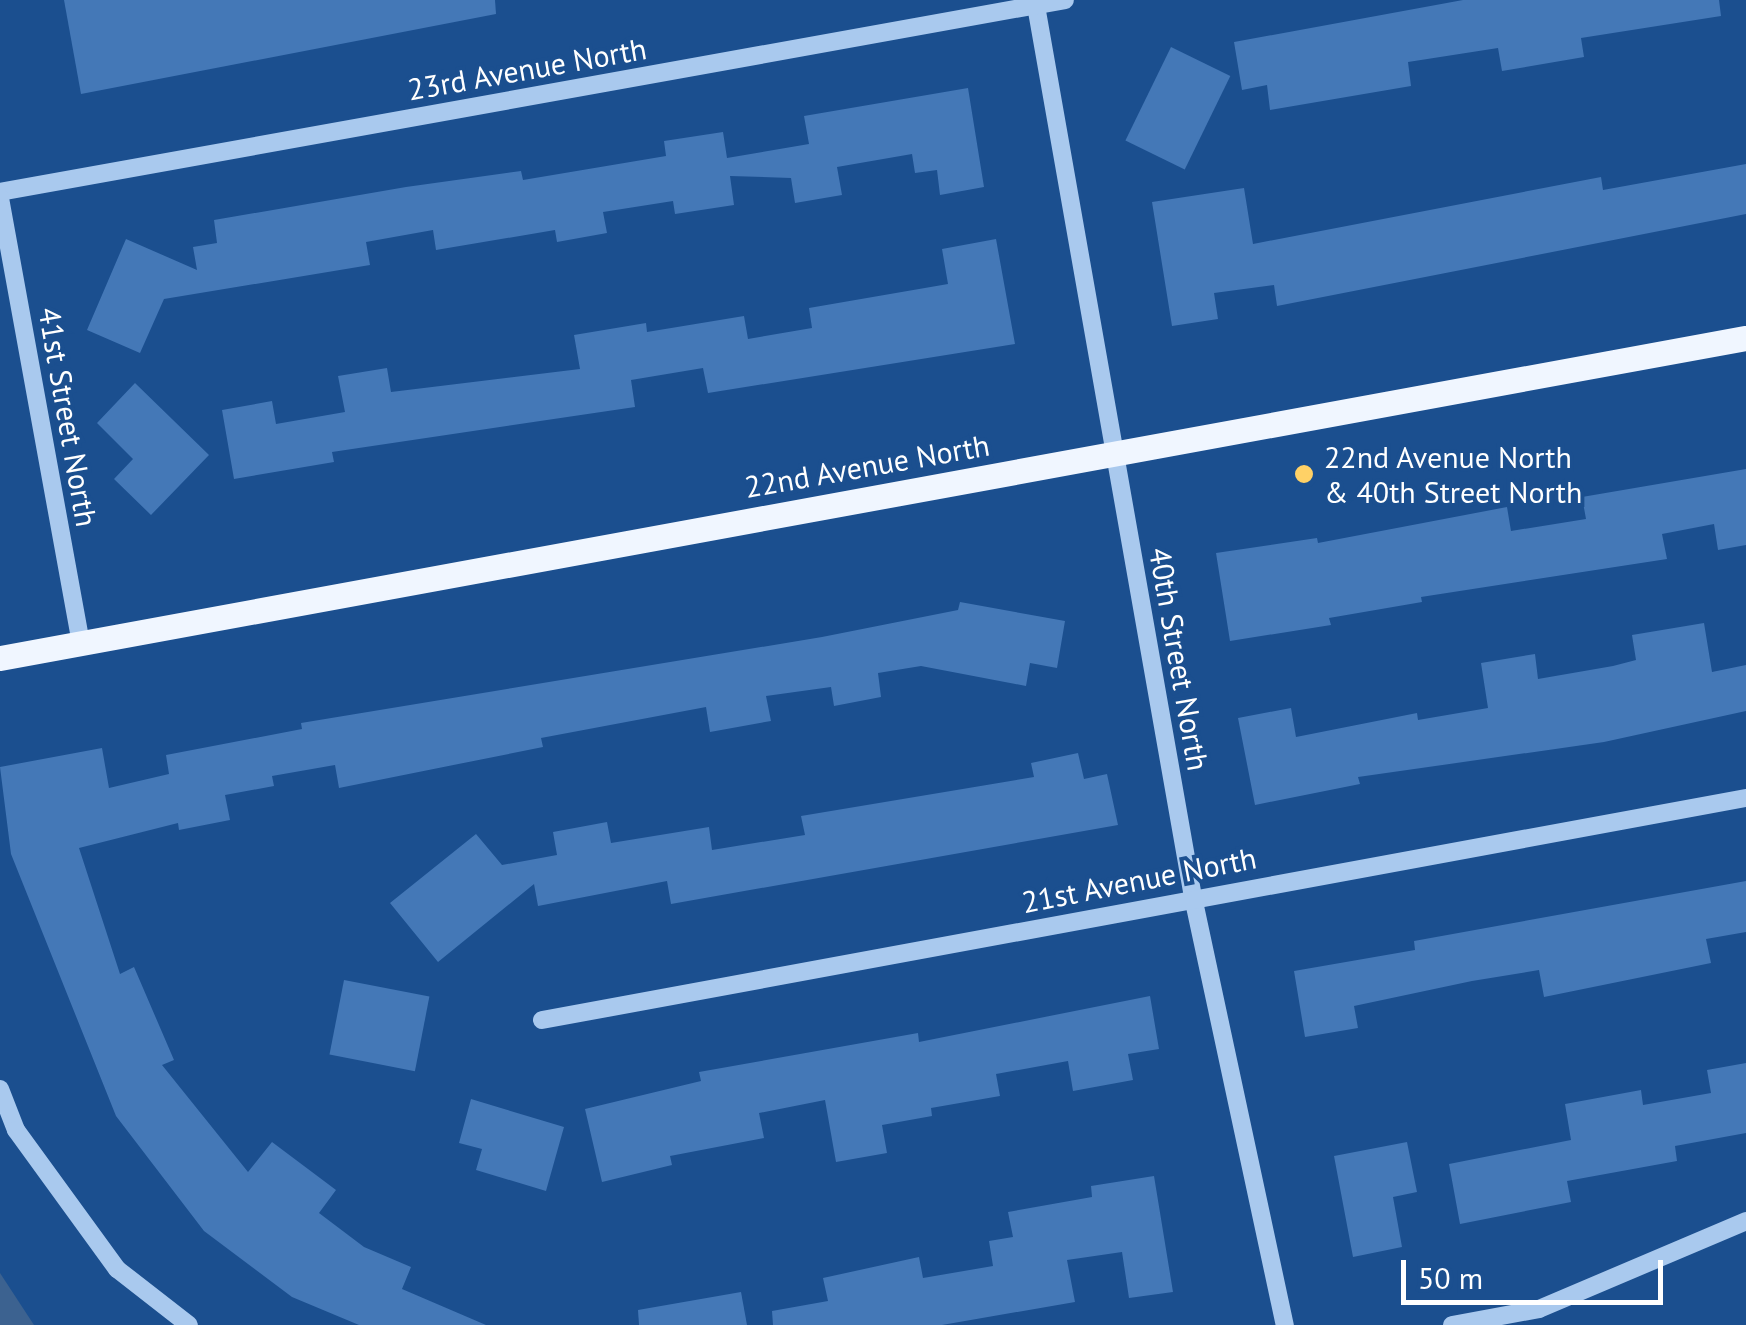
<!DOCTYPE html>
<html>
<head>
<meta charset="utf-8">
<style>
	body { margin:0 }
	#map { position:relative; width:1746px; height:1325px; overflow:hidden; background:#1b4f8f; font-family:"PT Sans",sans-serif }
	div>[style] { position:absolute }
	.water>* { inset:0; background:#3c6290 }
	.building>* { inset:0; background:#4478b7; transform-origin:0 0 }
	.minor>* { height:18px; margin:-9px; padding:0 9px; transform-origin:9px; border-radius:9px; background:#a9c9ee }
	.major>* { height:25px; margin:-12.5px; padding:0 12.5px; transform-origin:12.5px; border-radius:12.5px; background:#f0f6ff }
	.dots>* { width:28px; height:28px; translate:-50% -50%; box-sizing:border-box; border:5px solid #1b4f8f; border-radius:50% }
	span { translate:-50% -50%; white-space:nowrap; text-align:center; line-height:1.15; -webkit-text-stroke:8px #1b4f8f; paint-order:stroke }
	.street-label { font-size:30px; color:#fff }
	.poi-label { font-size:30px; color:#fff }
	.left { translate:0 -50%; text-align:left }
	.scale { position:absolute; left:1401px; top:1260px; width:262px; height:45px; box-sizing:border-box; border:5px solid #fff; border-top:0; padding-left:12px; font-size:30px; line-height:35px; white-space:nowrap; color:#fff; -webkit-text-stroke:8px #1b4f8f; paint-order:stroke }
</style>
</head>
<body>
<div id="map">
	<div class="water">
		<i style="clip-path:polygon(0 1273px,34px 1325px,0 1325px)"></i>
	</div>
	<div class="building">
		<i style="clip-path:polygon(64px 0,495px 0,496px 14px,81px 94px)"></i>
		<i style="clip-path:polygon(1463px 0,1719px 0,1721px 16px,1581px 38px,1584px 57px,1502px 71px,1498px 48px,1408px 62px,1411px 86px,1270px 110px,1267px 85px,1242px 90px,1234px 42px)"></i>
		<i style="left:1171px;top:47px;width:66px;height:104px;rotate:26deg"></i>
		<i style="clip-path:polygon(968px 88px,984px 187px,940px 195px,937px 170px,915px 173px,912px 154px,837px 167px,842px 195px,795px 203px,791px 178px,730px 176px,734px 205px,675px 214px,673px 201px,603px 212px,607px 233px,557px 242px,555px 230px,436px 250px,433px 230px,366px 242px,370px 265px,164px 299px,140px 353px,87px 330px,126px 239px,197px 270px,193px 247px,217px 243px,214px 220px,406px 187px,521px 171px,523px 180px,666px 156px,664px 141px,723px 132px,727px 158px,809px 144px,804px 116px)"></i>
		<i style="clip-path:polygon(1746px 164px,1746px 214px,1277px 306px,1274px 285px,1214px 293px,1218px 319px,1172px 326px,1152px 202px,1244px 188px,1253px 244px,1601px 177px,1603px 190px)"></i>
		<i style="clip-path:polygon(996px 239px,1015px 344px,708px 393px,703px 368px,631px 380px,635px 407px,332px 452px,334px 462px,234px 479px,222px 410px,272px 401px,276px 424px,345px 412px,338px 376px,387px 368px,391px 392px,580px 369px,574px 335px,646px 323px,647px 332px,744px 316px,748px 339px,812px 328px,809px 308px,948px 284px,942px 249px)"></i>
		<i style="clip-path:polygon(135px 383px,209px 455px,151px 515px,114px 479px,133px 459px,97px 423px)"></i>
		<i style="clip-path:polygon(1746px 469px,1746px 545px,1718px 550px,1714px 524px,1662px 534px,1667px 559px,1421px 597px,1422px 602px,1329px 618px,1331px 625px,1230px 641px,1216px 553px,1317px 538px,1318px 543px,1507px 507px,1511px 531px,1586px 519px,1582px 497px)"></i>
		<i style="clip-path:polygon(960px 602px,1065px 621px,1057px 668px,1030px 663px,1026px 686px,921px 666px,878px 673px,881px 697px,834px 706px,831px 687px,766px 696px,771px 721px,710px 732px,706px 707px,541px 738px,543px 747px,339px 788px,335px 765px,272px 776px,274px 786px,225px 795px,230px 820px,179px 830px,178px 823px,79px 848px,120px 974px,134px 967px,174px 1060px,162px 1065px,248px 1172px,272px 1142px,336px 1190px,319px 1213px,364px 1247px,411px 1267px,402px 1289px,486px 1325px,359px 1325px,292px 1297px,204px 1231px,116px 1116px,11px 854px,0 767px,102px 748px,109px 788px,169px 774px,166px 755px,302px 729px,301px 723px,822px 637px,958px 610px)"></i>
		<i style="clip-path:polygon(1704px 623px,1712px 672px,1746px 665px,1746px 711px,1604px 742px,1358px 777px,1360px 784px,1255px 805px,1238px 718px,1291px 708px,1296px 737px,1417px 713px,1418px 720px,1488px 708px,1481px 663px,1535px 654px,1538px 679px,1613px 666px,1636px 660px,1632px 635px)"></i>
		<i style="clip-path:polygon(1078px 753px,1084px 779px,1107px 774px,1118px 825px,671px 904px,667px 881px,538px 906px,534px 884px,438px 962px,390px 903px,476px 834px,502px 865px,557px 855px,553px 832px,607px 822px,611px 843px,709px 827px,712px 850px,805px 835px,801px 816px,1034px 777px,1031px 763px)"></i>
		<i style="clip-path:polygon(1746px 881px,1746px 932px,1706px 939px,1711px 963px,1544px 997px,1539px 970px,1472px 981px,1354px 1006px,1358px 1028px,1305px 1037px,1294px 971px,1415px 950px,1414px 941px)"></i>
		<i style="left:344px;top:980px;width:87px;height:76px;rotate:11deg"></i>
		<i style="clip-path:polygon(1150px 996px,1159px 1049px,1128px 1054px,1133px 1080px,1073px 1091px,1068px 1061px,996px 1074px,1000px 1096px,931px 1108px,932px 1116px,882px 1125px,887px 1153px,836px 1162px,825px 1100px,759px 1113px,764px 1138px,670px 1156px,672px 1165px,602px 1182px,585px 1109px,701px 1081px,699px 1072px,918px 1033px,919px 1042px)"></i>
		<i style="clip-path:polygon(1746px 1063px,1746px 1133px,1675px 1146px,1677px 1161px,1567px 1181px,1571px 1202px,1460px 1224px,1449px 1164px,1571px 1140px,1565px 1104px,1641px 1090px,1643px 1105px,1711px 1093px,1707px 1070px)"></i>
		<i style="clip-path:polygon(471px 1099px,564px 1127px,546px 1191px,476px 1170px,482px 1149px,459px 1143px)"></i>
		<i style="clip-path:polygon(1407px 1142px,1417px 1192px,1393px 1197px,1402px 1247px,1353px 1257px,1334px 1156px)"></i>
		<i style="clip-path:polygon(1154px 1176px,1173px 1292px,1129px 1298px,1122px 1252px,1067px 1260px,1075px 1302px,942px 1325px,773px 1325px,772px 1311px,828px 1301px,823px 1278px,919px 1257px,923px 1278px,993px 1266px,989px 1241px,1013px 1237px,1008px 1212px,1092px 1197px,1091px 1186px)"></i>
		<i style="clip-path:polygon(741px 1292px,747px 1325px,639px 1325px,638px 1310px)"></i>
	</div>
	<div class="minor">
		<i style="left:1035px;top:0;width:911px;rotate:80.01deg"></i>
		<i style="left:1193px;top:897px;width:438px;rotate:77.9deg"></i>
		<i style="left:0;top:192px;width:1082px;rotate:-10.22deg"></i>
		<i style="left:0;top:198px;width:454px;rotate:79.7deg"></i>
		<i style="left:542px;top:1020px;width:1224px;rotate:-10.45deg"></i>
		<i style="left:0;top:1089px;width:44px;rotate:68.7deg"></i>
		<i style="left:16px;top:1130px;width:172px;rotate:54deg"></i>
		<i style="left:117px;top:1269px;width:91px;rotate:37.9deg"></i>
		<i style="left:1452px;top:1325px;width:88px;rotate:-10.4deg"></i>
		<i style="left:1539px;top:1309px;width:225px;rotate:-23deg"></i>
	</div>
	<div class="major">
		<i style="left:0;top:658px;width:1775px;rotate:-10.39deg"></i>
	</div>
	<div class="dots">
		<i style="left:1304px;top:474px;background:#ffd166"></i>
	</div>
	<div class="street-label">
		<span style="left:527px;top:69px;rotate:-10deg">23rd Avenue North</span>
		<span style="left:68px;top:417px;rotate:80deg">41st Street North</span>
		<span style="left:867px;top:466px;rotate:-10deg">22nd Avenue North</span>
		<span style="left:1179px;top:659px;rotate:80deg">40th Street North</span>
		<span style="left:1139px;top:880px;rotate:-11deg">21st Avenue North</span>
	</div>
	<div class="poi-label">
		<span class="left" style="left:1324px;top:474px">22nd Avenue North<br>&amp; 40th Street North</span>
	</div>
	<div class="scale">50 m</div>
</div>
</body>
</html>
